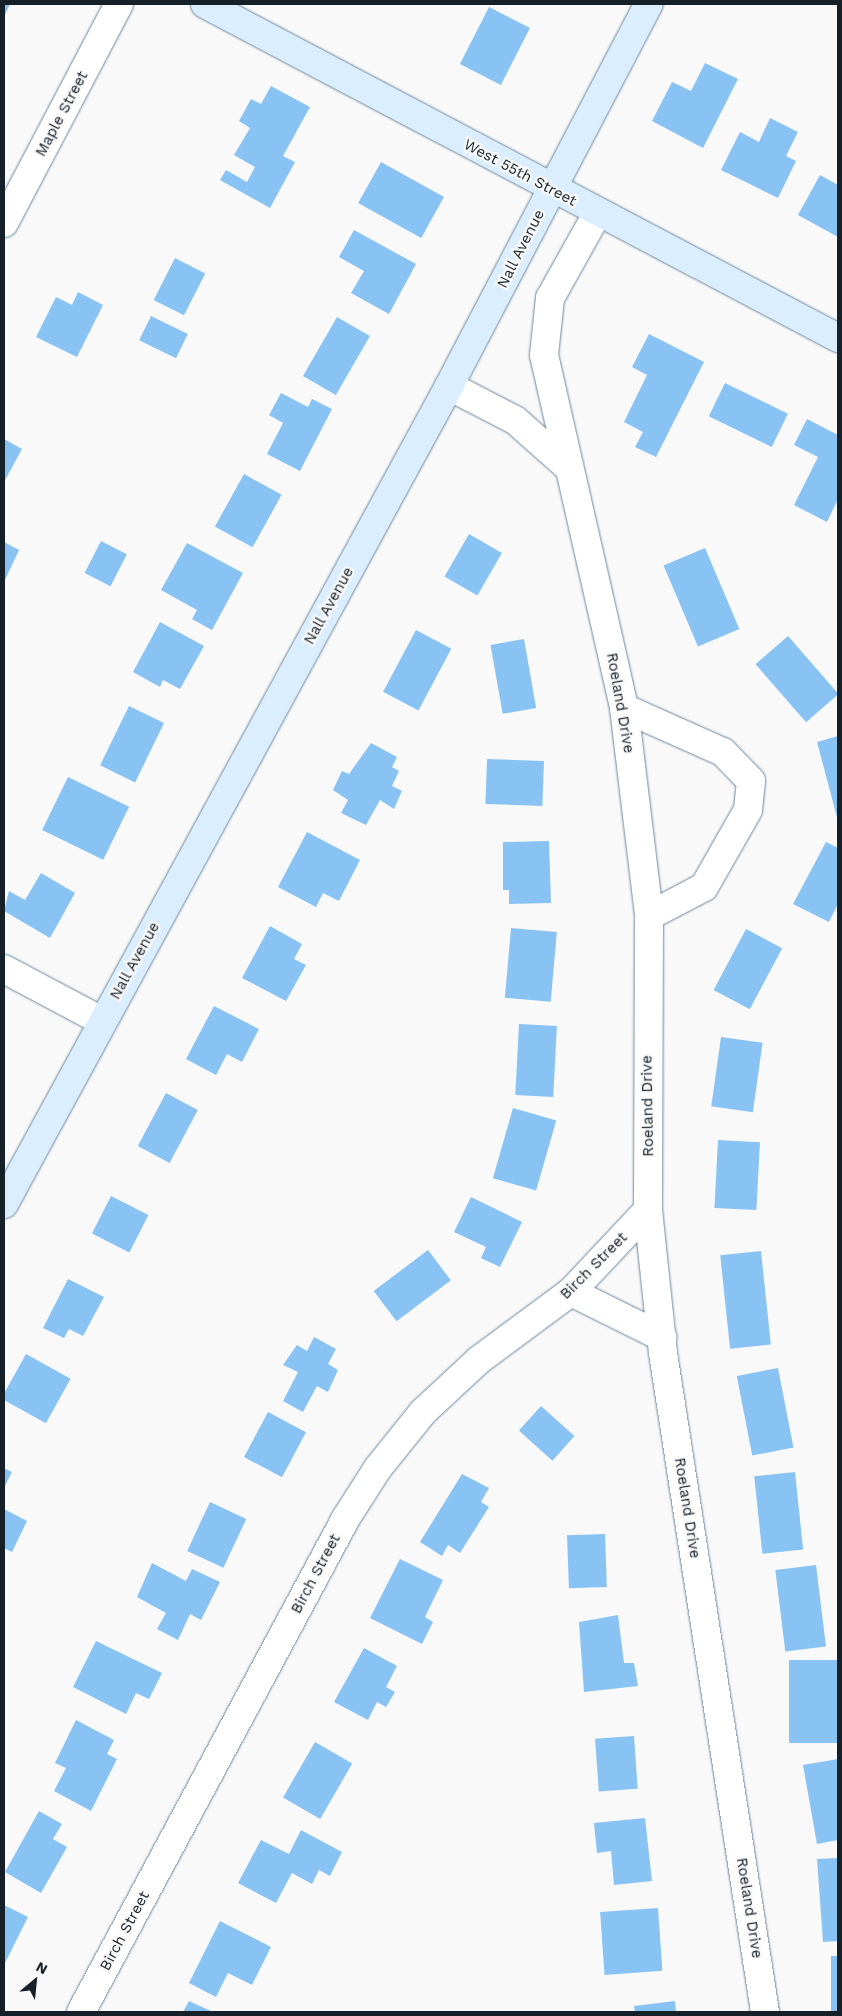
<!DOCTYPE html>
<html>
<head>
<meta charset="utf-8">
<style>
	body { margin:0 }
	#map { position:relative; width:842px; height:2016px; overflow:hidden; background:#f9f9f9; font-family:"Work Sans",sans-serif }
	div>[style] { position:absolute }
	.building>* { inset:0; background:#88c3f3; transform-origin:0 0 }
	.roads { filter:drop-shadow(0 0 1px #6e879d) drop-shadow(0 0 1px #6e879d) }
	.street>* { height:28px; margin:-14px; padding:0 14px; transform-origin:14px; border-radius:14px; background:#fff }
	.secondary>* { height:28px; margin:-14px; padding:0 14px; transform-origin:14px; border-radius:14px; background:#daeeff }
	span { translate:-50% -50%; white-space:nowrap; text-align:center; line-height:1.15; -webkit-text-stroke:4.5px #f9f9f9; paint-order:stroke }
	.street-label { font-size:15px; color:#162029 }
	.frame { position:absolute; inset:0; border:5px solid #162029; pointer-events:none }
	.north { position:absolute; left:10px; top:1956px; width:50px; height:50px; -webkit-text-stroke:4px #f9f9f9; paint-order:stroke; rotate:28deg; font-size:14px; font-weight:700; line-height:20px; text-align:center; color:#162029 }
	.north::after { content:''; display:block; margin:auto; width:18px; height:22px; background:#162029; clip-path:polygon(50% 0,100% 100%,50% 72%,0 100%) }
</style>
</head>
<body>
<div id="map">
	<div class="building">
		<i style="clip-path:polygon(4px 4px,10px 4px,4px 17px)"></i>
		<i style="left:489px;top:7px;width:46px;height:64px;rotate:27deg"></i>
		<i style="clip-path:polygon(705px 63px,738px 79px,703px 148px,652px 121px,672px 82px,691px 91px)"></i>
		<i style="clip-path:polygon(271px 86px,310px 107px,283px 156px,295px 162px,270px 208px,220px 180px,226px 170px,247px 182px,255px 167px,234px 155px,250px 128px,239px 121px,251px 99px,261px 104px)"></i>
		<i style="clip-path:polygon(770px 118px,798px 132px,786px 156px,796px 161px,778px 198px,721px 170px,740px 132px,759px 142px)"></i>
		<i style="left:381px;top:162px;width:72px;height:47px;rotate:29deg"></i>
		<i style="clip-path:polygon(820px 175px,838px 185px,838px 237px,798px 215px)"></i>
		<i style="clip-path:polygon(354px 230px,416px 264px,389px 314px,351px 293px,364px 271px,339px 257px)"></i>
		<i style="left:175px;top:258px;width:34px;height:47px;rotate:27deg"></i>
		<i style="clip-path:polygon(78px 292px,103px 305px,77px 357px,36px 337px,56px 297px,72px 305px)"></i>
		<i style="left:151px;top:316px;width:41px;height:27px;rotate:26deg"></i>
		<i style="left:337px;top:317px;width:38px;height:68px;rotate:30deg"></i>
		<i style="clip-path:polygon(649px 334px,704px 362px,656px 457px,635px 447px,643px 432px,624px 422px,647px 375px,632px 367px)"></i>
		<i style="left:725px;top:383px;width:70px;height:37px;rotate:26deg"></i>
		<i style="clip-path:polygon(281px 393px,308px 407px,312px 399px,332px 409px,300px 471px,267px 454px,283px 423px,269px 415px)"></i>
		<i style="clip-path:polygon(807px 419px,838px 435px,838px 499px,827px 522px,794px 505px,818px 457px,794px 445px)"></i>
		<i style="clip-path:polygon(4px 439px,22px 449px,4px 482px)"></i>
		<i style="left:244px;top:474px;width:43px;height:60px;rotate:29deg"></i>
		<i style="left:469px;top:534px;width:38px;height:49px;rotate:30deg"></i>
		<i style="left:101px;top:541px;width:29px;height:36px;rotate:27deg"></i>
		<i style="clip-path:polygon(4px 542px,19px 550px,4px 582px)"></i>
		<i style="clip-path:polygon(187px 543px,243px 573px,212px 630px,192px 619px,197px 610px,161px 590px)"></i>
		<i style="left:705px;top:548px;width:88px;height:45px;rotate:67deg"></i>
		<i style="clip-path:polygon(160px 622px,204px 646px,180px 689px,163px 680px,160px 687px,133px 672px)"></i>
		<i style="left:416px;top:630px;width:40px;height:70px;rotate:28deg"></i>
		<i style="left:788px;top:636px;width:77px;height:43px;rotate:49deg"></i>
		<i style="left:524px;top:639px;width:70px;height:34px;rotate:80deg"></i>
		<i style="left:129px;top:706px;width:39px;height:66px;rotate:26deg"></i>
		<i style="clip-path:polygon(838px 736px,838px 821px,817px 742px)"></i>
		<i style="clip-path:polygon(371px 743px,397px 757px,392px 767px,399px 771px,392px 786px,402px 791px,394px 809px,380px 800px,366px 825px,341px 813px,348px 800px,333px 790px,342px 771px,349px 774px)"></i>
		<i style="left:487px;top:759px;width:57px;height:45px;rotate:2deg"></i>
		<i style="left:68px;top:777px;width:68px;height:59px;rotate:26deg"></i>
		<i style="clip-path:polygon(307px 832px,360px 860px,339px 901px,323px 893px,316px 907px,278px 887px)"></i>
		<i style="clip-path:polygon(549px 841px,551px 903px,509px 904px,509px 890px,503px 890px,503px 842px)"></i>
		<i style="clip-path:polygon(826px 842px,838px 848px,838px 904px,829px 922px,793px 904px)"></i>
		<i style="clip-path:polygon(41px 873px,75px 893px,50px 938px,4px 911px,9px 891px,25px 900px)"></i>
		<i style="clip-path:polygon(270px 926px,302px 944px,294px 959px,306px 965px,286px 1001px,242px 978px)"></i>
		<i style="left:511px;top:928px;width:46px;height:70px;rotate:5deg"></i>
		<i style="left:746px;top:929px;width:41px;height:69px;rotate:28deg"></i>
		<i style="clip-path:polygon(214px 1006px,259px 1029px,242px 1062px,227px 1054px,216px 1075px,186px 1059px)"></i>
		<i style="left:519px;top:1024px;width:38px;height:71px;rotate:3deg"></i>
		<i style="left:721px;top:1037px;width:42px;height:70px;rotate:8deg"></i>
		<i style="left:166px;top:1093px;width:36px;height:60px;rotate:28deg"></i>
		<i style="left:513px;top:1108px;width:45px;height:73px;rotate:16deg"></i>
		<i style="left:718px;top:1140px;width:42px;height:68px;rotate:3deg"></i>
		<i style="left:111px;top:1196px;width:42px;height:42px;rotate:27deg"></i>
		<i style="clip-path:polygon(471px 1197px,522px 1222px,500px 1267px,481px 1258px,486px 1247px,454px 1232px)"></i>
		<i style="left:428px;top:1250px;width:38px;height:68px;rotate:53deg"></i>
		<i style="left:761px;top:1251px;width:94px;height:41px;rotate:84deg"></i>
		<i style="clip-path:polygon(68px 1279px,104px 1297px,83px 1336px,69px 1329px,64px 1338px,43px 1328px)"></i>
		<i style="clip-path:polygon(314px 1337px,336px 1349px,328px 1364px,338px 1370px,328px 1392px,317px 1386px,303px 1412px,283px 1401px,298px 1372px,283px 1365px,297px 1345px,307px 1351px)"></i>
		<i style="left:26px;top:1354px;width:51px;height:51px;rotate:29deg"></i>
		<i style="left:778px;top:1368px;width:81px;height:42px;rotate:79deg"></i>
		<i style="left:541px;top:1406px;width:45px;height:33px;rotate:42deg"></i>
		<i style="left:268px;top:1412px;width:43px;height:51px;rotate:28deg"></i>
		<i style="clip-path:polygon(4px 1468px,12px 1472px,4px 1488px)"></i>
		<i style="left:795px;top:1472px;width:78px;height:41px;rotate:84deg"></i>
		<i style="clip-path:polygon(462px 1474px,489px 1488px,481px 1502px,489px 1507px,460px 1553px,448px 1545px,442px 1556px,420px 1542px)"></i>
		<i style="left:210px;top:1502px;width:40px;height:54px;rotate:25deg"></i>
		<i style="clip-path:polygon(4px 1509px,27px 1521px,12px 1552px,4px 1548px)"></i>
		<i style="left:605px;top:1534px;width:53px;height:38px;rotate:88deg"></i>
		<i style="clip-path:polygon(400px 1559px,443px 1580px,425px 1617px,433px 1622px,422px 1644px,370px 1618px)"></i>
		<i style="clip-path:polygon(152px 1563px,186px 1581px,192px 1569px,220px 1582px,201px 1620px,190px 1614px,178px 1640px,157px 1629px,166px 1613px,137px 1597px)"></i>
		<i style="left:816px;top:1565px;width:82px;height:41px;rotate:83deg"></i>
		<i style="clip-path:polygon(618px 1615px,624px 1663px,634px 1663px,638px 1686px,584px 1692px,579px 1622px)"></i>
		<i style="clip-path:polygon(96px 1641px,162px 1673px,149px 1699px,136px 1693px,126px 1714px,73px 1687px)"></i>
		<i style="clip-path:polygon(364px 1648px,397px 1666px,386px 1687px,395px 1692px,386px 1707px,377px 1702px,368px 1720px,334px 1702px)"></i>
		<i style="left:838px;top:1660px;width:83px;height:49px;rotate:90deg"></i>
		<i style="clip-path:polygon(76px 1720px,114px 1740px,107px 1754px,117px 1759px,91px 1811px,54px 1791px,66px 1768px,55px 1763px)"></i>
		<i style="left:634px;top:1736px;width:53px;height:39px;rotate:86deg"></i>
		<i style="left:315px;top:1742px;width:43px;height:64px;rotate:30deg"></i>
		<i style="clip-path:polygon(838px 1759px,838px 1840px,817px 1844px,803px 1765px)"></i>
		<i style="clip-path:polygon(39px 1811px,62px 1824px,53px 1839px,67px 1847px,41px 1893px,5px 1872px)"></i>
		<i style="clip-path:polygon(645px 1818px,652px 1881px,614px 1885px,611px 1851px,597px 1853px,594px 1823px)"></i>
		<i style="clip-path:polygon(301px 1830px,342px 1852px,330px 1876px,319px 1870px,312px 1884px,292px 1873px,276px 1903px,238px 1883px,261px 1840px,289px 1854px)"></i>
		<i style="clip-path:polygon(838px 1858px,838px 1941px,823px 1942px,817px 1859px)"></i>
		<i style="clip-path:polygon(4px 1905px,28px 1917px,4px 1965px)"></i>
		<i style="left:658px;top:1908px;width:63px;height:58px;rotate:86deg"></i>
		<i style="clip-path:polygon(220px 1921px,271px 1947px,252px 1985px,228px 1973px,216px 1997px,189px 1983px)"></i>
		<i style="left:831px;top:1956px;width:7px;height:56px"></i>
		<i style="clip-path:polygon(189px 2001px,213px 2012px,183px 2012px)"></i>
		<i style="clip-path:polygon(675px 2001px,676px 2012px,635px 2012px,634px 2006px)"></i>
	</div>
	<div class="roads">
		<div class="street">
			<i style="left:597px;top:214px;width:96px;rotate:119.2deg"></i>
			<i style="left:550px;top:298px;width:57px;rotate:96deg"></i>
			<i style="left:544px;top:355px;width:362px;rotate:77.2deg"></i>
			<i style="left:624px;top:708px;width:209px;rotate:83.1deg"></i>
			<i style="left:649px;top:916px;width:294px;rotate:90.2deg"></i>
			<i style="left:648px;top:1210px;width:144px;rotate:84deg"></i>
			<i style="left:663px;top:1353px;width:667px;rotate:81.2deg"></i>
			<i style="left:4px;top:223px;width:247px;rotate:-62.3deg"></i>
			<i style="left:449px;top:386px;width:74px;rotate:27.3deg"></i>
			<i style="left:515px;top:420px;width:69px;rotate:41.5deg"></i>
			<i style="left:624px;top:708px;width:108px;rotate:24deg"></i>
			<i style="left:723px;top:752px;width:40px;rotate:46deg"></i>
			<i style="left:751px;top:781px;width:29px;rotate:96deg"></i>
			<i style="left:748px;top:810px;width:89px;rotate:119.7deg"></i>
			<i style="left:704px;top:887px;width:62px;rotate:152.2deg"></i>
			<i style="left:4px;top:969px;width:111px;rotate:28deg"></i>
			<i style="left:571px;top:1292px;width:102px;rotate:26.3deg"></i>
			<i style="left:81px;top:2012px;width:561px;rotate:-61.79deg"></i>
			<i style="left:346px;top:1518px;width:59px;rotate:-57.4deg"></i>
			<i style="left:378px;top:1468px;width:72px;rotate:-51.2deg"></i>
			<i style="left:423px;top:1412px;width:76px;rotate:-42.9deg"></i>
			<i style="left:479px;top:1360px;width:114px;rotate:-36.5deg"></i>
			<i style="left:571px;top:1292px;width:112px;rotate:-46.8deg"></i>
		</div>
		<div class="secondary">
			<i style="left:205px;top:4px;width:716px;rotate:27.82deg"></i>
			<i style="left:4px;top:1204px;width:931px;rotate:-61.45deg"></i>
			<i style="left:449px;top:386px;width:431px;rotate:-62.4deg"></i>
		</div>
	</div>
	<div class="street-label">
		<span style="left:62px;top:114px;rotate:-62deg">Maple Street</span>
		<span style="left:520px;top:173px;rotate:28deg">West 55th Street</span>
		<span style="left:521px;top:249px;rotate:-63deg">Nall Avenue</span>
		<span style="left:329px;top:606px;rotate:-61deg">Nall Avenue</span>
		<span style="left:620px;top:703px;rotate:80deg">Roeland Drive</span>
		<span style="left:135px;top:961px;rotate:-61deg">Nall Avenue</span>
		<span style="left:648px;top:1106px;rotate:-91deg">Roeland Drive</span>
		<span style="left:594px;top:1266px;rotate:-45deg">Birch Street</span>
		<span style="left:687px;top:1508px;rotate:81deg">Roeland Drive</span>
		<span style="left:316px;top:1574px;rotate:-62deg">Birch Street</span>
		<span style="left:749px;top:1908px;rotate:81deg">Roeland Drive</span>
		<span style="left:125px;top:1931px;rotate:-62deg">Birch Street</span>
	</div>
	<div class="frame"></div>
	<div class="north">N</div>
</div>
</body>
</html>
